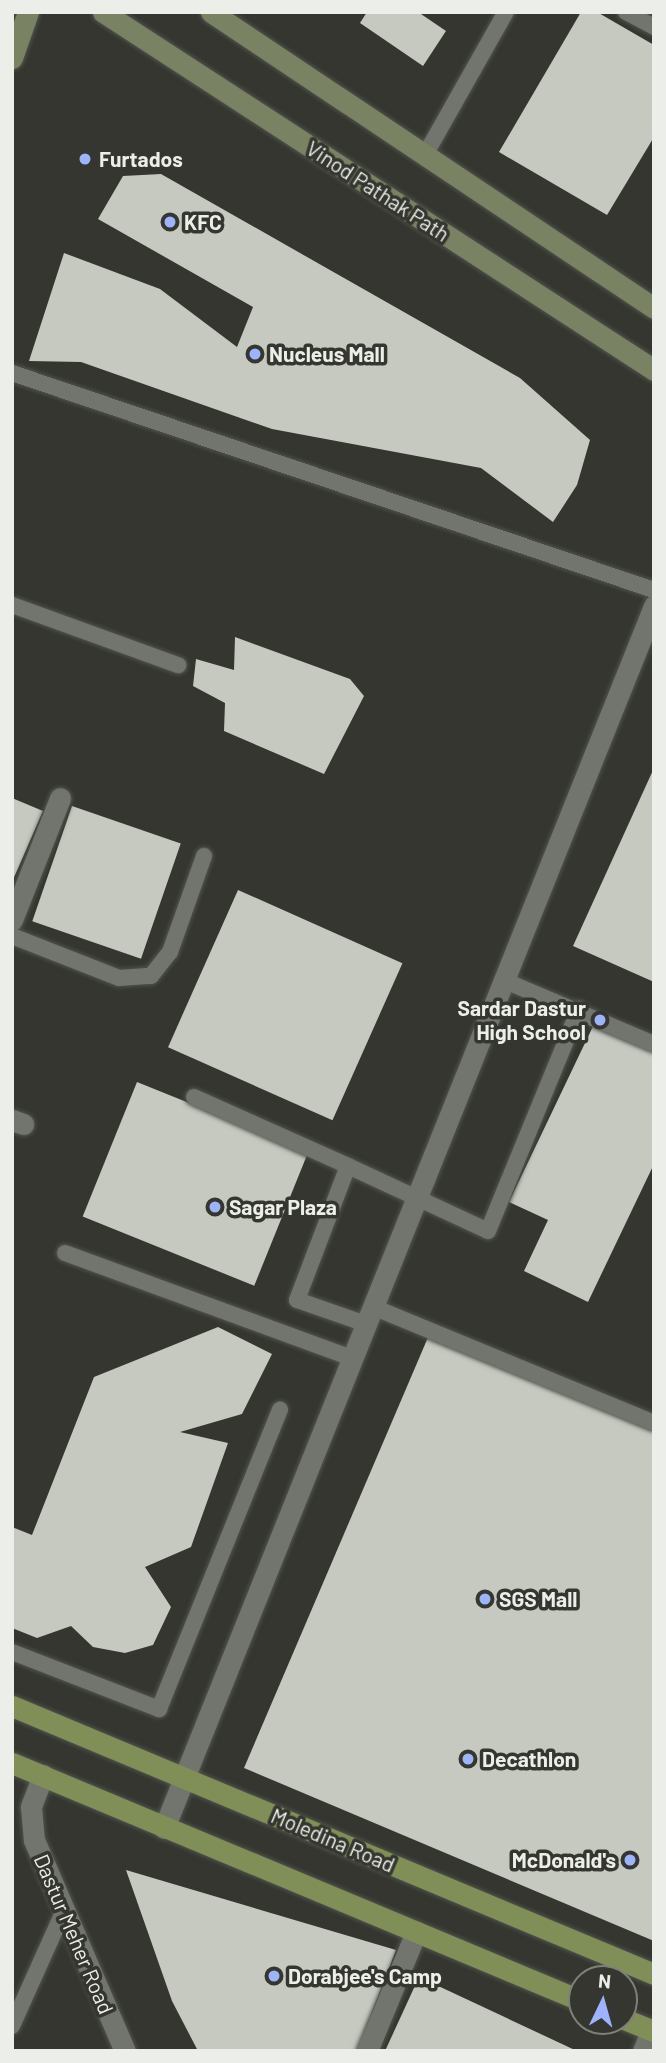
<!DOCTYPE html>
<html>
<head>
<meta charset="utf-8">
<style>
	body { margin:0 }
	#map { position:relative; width:666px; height:2063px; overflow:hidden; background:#34362f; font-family:Barlow,sans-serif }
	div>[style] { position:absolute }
	.building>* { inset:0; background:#c6c9c0; transform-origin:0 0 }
	.roads { filter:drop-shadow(0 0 2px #51534e) drop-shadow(0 0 2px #51534e) }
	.service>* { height:16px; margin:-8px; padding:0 8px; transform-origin:8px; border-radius:8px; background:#72756d }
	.minor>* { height:21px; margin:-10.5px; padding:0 10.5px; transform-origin:10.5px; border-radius:10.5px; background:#72756d }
	.secondary>* { height:21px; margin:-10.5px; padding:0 10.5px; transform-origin:10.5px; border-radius:10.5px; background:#798262 }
	.primary>* { height:21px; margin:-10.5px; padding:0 10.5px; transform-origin:10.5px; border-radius:10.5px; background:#808f58 }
	.dots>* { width:19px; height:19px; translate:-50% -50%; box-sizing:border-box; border:4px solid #34362f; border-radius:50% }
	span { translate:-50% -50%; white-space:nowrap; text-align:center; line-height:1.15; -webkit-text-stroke:7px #34362f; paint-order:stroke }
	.poi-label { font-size:21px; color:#eceee9; font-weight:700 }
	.left { translate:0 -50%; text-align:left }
	.right { translate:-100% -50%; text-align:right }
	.street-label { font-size:21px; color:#eceee9 }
	.frame { position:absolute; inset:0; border:14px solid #eceee9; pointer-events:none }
	.north { position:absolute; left:568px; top:1965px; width:70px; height:70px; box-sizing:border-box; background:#34362f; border:2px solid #7e8079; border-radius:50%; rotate:5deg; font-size:19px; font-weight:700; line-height:28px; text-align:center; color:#eceee9 }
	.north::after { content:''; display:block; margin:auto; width:24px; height:32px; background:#9eb3fd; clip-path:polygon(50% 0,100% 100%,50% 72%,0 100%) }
</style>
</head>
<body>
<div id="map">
	<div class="building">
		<i style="clip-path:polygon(367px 12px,418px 12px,446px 31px,423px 66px,360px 23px)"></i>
		<i style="clip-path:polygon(581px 12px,597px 12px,654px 45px,654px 137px,607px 215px,499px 152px)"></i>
		<i style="clip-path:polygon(161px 174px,520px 378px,590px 440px,577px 485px,553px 522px,481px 468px,272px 429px,81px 362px,29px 361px,64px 253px,160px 289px,237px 347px,253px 307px,98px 219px,123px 176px)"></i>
		<i style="clip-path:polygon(235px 637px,350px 679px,364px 696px,324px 774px,224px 731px,225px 703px,193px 686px,196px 659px,234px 670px)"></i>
		<i style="clip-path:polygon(654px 768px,654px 982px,573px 946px)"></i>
		<i style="clip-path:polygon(12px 798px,43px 811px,12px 882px)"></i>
		<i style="left:72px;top:806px;width:115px;height:122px;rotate:19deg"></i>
		<i style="left:238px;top:890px;width:180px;height:172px;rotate:24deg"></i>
		<i style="clip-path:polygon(596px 1020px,654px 1047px,654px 1164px,588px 1302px,524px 1271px,548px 1220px,509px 1202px)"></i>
		<i style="left:137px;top:1082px;width:185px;height:145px;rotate:22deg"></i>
		<i style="clip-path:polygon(218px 1327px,272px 1354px,242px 1414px,180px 1432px,228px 1443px,191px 1547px,145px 1567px,171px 1607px,153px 1645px,125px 1653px,93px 1647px,71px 1626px,37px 1638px,12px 1628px,12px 1527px,32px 1535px,94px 1377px)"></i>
		<i style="clip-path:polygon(429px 1335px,654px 1431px,654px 1941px,244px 1768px)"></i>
		<i style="clip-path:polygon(126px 1870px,396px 1950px,357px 2051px,198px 2051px,172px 2001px)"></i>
		<i style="clip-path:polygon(419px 1977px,577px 2051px,385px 2051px)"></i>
	</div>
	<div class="roads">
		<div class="service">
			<i style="left:626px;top:12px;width:32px;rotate:28deg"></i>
			<i style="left:425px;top:155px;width:164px;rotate:-60.5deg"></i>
			<i style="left:12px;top:373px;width:678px;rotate:18.68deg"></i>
			<i style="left:12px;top:605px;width:177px;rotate:19.9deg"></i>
			<i style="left:12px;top:936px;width:115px;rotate:21.4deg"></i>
			<i style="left:119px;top:978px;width:32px;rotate:-4deg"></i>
			<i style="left:151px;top:976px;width:31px;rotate:-52deg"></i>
			<i style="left:170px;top:952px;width:102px;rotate:-70.5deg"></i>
			<i style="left:503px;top:980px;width:164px;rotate:23deg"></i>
			<i style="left:194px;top:1097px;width:169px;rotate:24.1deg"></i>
			<i style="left:65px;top:1253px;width:306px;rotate:20.1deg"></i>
			<i style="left:373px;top:1307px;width:304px;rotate:22.4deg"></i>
			<i style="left:366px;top:1324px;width:73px;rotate:-160.8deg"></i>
			<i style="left:297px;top:1300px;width:143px;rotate:-69.2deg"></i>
			<i style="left:348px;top:1166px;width:154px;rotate:24.9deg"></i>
			<i style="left:488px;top:1231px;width:240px;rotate:-67.7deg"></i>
			<i style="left:12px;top:1652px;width:158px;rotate:21.2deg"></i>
			<i style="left:159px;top:1709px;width:323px;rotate:-68deg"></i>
			<i style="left:12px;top:2026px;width:122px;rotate:-65.8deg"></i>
		</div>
		<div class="minor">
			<i style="left:12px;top:920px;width:131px;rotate:-68.5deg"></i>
			<i style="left:12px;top:1120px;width:12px;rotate:20deg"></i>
			<i style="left:43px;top:1775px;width:34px;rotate:111deg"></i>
			<i style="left:31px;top:1807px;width:33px;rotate:85deg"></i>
			<i style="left:34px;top:1840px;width:230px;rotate:66.7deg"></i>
			<i style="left:164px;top:1828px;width:1317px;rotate:-68.15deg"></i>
			<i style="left:367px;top:2051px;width:129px;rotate:-67.6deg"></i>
			<i style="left:643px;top:2051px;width:23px;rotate:-67deg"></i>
		</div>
		<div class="secondary">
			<i style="left:103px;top:12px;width:657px;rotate:33.01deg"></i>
			<i style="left:211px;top:12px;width:533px;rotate:33.75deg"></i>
			<i style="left:12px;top:58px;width:49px;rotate:-70.8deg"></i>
		</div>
		<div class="primary">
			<i style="left:12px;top:1706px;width:696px;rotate:22.66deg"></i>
			<i style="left:12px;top:1763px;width:618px;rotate:22.66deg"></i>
			<i style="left:624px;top:2019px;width:32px;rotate:22deg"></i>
		</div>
	</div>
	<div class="dots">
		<i style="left:85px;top:159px;background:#9eb3fd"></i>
		<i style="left:170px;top:222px;background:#9eb3fd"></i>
		<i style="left:255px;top:354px;background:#9eb3fd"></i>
		<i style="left:600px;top:1020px;background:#9eb3fd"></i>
		<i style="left:215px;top:1207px;background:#9eb3fd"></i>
		<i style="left:485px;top:1599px;background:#9eb3fd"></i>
		<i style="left:468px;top:1759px;background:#9eb3fd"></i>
		<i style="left:630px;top:1860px;background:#9eb3fd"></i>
		<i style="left:274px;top:1976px;background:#9eb3fd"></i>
	</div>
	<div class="poi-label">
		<span class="left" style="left:99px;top:159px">Furtados</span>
		<span class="left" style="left:184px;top:222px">KFC</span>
		<span class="left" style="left:269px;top:354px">Nucleus Mall</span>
		<span class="right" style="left:586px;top:1020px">Sardar Dastur<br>High School</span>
		<span class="left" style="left:229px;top:1207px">Sagar Plaza</span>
		<span class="left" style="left:499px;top:1599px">SGS Mall</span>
		<span class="left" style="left:482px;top:1759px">Decathlon</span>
		<span class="right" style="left:616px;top:1860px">McDonald's</span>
		<span class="left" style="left:288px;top:1976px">Dorabjee's Camp</span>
	</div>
	<div class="street-label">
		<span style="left:378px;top:191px;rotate:33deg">Vinod Pathak Path</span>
		<span style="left:333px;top:1840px;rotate:23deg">Moledina Road</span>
		<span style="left:74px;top:1934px;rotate:67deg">Dastur Meher Road</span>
	</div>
	<div class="frame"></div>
	<div class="north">N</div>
</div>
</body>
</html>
